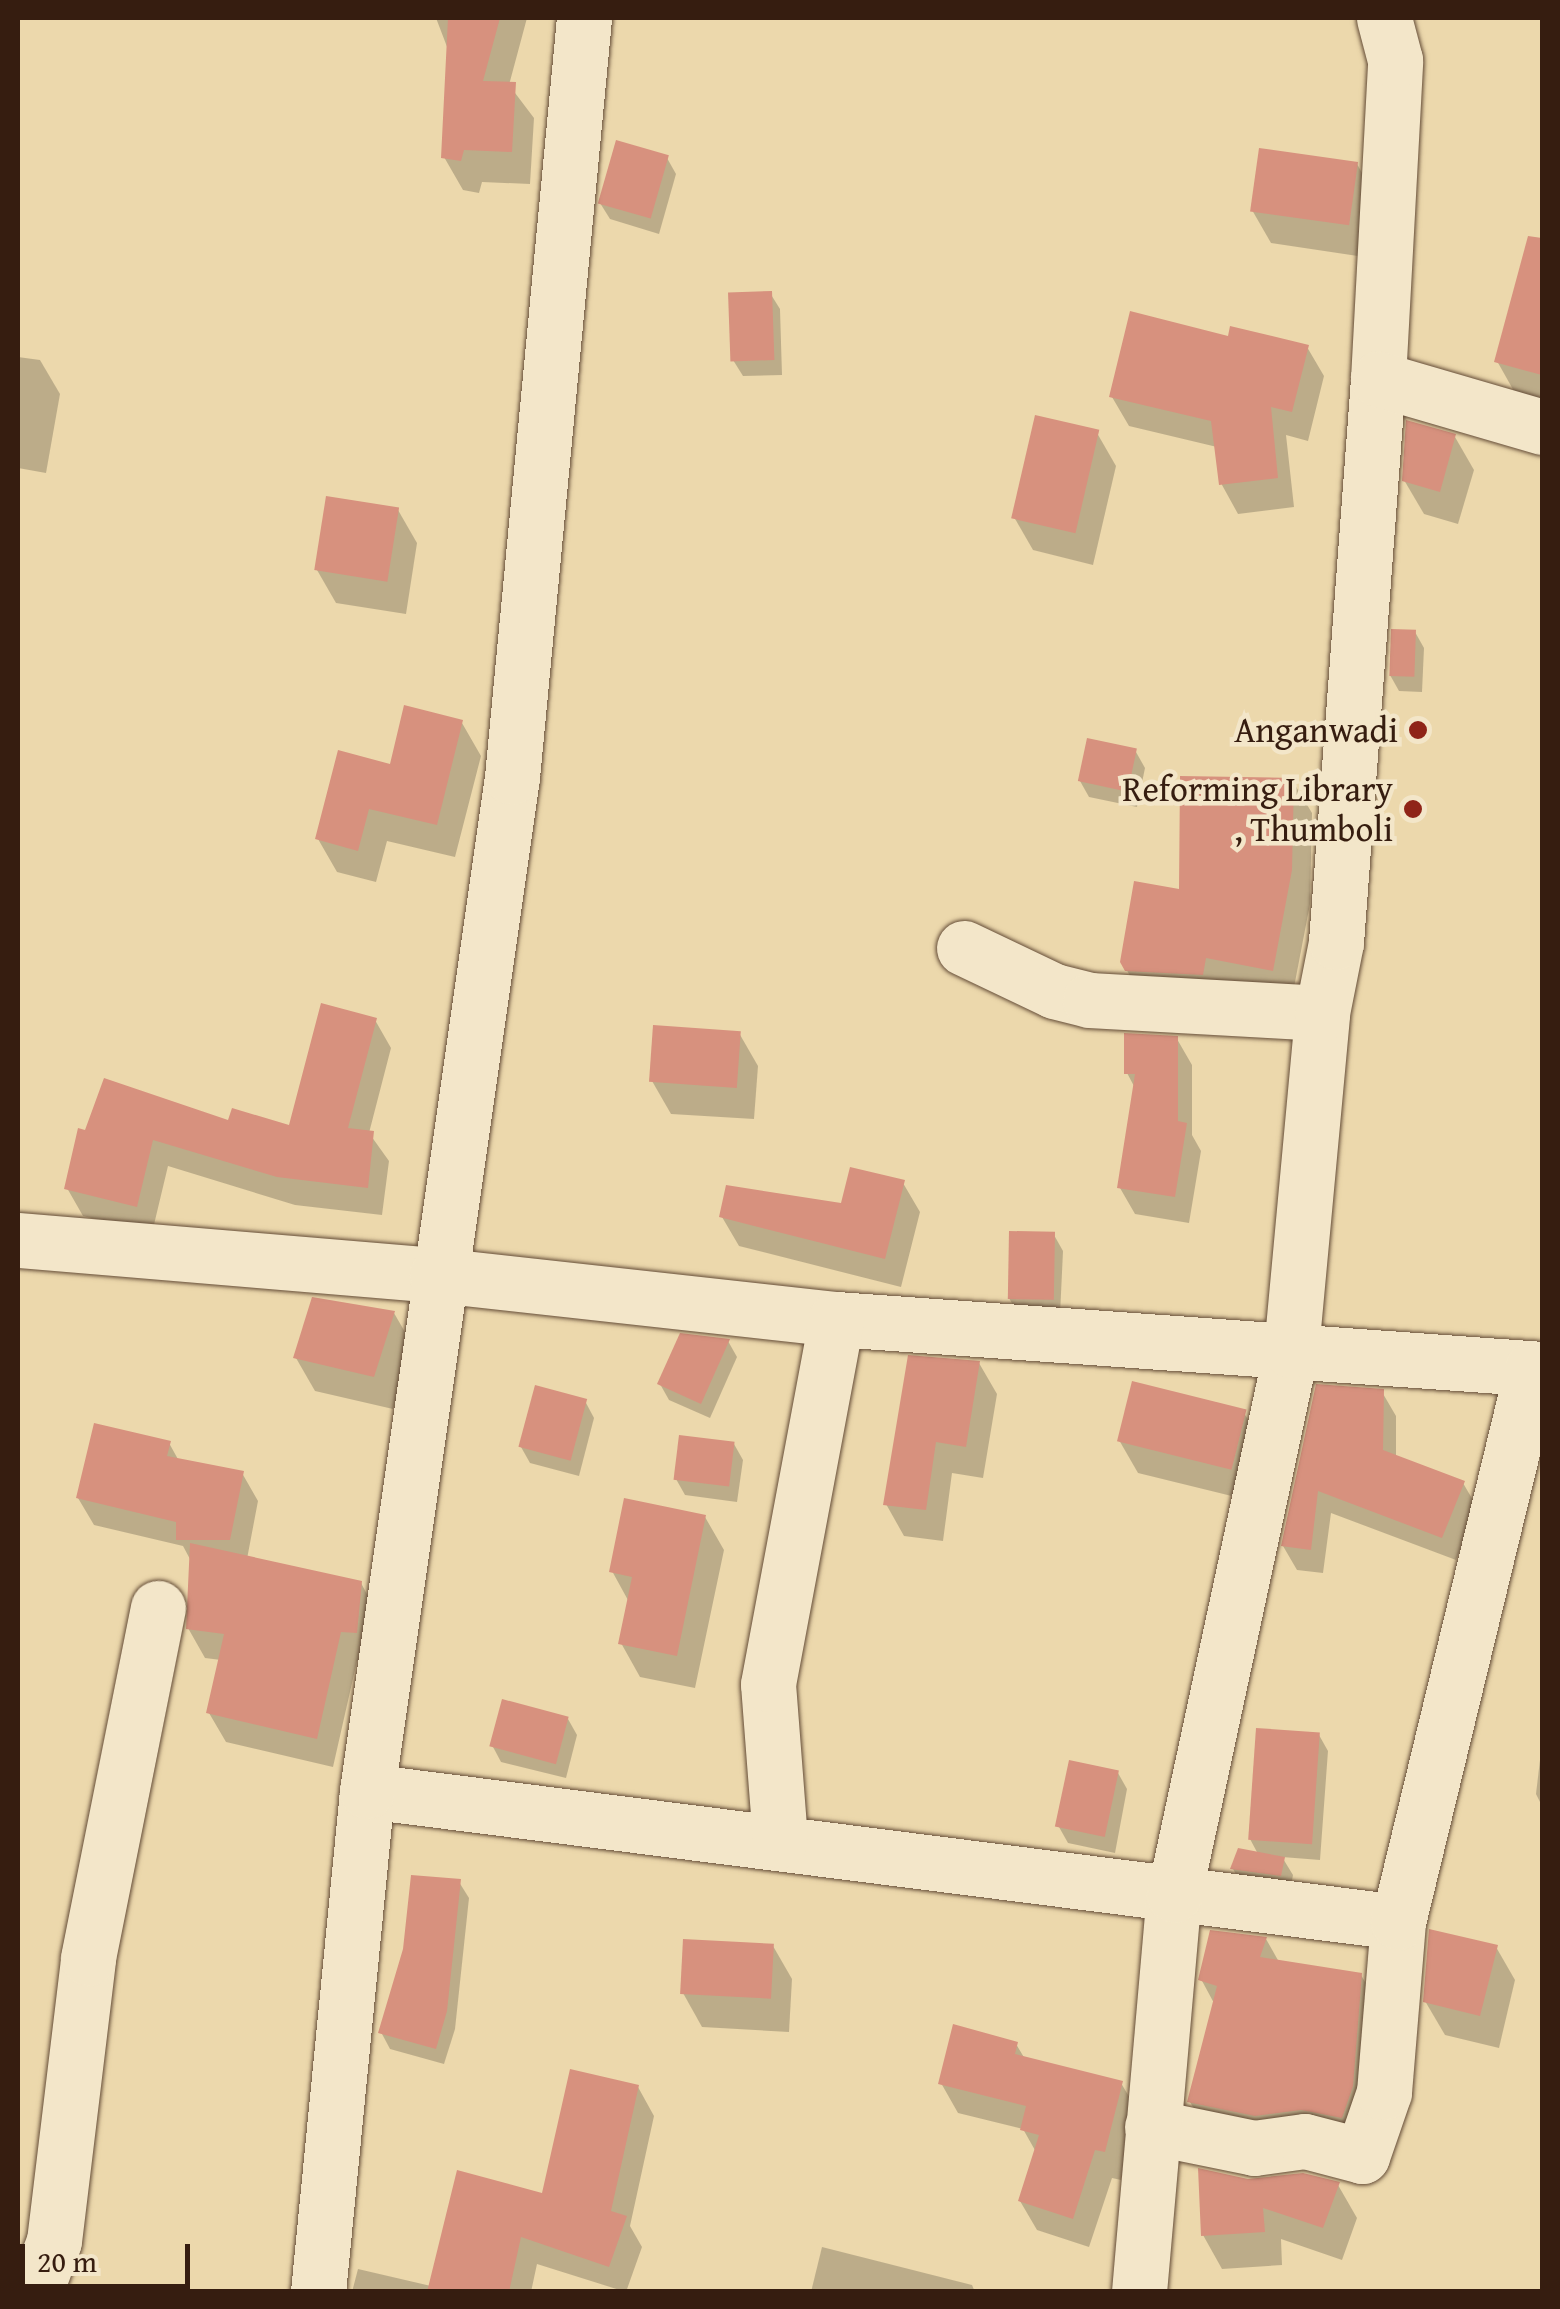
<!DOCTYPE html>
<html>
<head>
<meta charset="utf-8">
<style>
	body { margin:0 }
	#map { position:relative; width:1560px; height:2309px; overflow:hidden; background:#ecd8ac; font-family:"Gentium Book Plus",serif }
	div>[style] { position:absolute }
	.shadow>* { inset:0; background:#0003 }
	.building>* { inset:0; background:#d7917e; transform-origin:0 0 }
	.roads { filter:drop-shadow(0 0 2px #644c37) drop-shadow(0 0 2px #644c37) }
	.minor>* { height:55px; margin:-27.5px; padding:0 27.5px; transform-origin:27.5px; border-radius:27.5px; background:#f3e6c9 }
	.dots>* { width:28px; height:28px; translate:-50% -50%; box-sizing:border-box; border:5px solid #f3e6c9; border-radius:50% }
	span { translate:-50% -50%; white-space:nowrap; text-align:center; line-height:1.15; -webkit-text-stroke:9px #f3e6c9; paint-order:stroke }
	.poi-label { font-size:35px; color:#361d10 }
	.right { translate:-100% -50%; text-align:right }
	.frame { position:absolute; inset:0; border:20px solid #361d10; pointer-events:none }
	.scale { position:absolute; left:20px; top:2244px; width:170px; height:45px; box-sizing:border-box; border:5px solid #361d10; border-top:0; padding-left:12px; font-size:30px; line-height:35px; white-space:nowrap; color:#361d10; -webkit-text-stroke:8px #f3e6c9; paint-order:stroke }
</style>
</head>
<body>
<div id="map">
	<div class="shadow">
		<i style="clip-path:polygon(436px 18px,527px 18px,509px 85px,534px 118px,530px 184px,482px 182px,479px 193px,463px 190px,444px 157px,449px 52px)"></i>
		<i style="clip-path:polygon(667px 158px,676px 174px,659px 234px,610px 219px,600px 203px)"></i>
		<i style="clip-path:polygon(1357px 164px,1376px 198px,1371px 258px,1271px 243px,1252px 210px)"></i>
		<i style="clip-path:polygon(770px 293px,780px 309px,782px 375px,743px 376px,733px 360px)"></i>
		<i style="clip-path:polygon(1511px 307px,1542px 316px,1542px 400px,1515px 393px,1497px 361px)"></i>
		<i style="clip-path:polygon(1230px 339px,1307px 347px,1324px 376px,1308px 441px,1286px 435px,1294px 507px,1238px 514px,1222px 485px,1217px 447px,1129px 426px,1112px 397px)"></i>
		<i style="clip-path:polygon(18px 357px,40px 360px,60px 394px,46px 473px,18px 468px)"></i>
		<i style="clip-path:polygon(1097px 433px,1116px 466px,1093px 565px,1033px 550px,1014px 517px)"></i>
		<i style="clip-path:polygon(1455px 437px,1474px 470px,1458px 524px,1424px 514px,1404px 480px)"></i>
		<i style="clip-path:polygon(398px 510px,417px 543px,406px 614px,336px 603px,317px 570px)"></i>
		<i style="clip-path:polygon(1415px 632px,1424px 648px,1422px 692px,1399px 691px,1390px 675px)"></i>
		<i style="clip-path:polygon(462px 723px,481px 756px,455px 857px,387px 841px,376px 882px,337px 872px,318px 839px,392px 767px)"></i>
		<i style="clip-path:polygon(1136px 752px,1145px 768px,1137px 807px,1089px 797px,1080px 781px)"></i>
		<i style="clip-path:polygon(1292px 780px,1312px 813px,1310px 904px,1291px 1003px,1146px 1003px,1122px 962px)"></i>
		<i style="clip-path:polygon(375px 1020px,391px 1048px,369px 1133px,389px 1161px,382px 1215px,295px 1205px,168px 1166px,152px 1233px,83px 1216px,67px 1188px,80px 1131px,291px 1128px)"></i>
		<i style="clip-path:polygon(739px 1033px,758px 1066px,754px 1119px,671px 1114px,652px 1081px)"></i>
		<i style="clip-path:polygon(1177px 1039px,1192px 1065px,1192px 1135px,1201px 1151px,1189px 1223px,1135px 1214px,1120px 1188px,1135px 1088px,1127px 1073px)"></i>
		<i style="clip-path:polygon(903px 1183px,920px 1212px,901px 1287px,739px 1246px,722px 1217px,843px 1206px)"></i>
		<i style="clip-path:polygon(1054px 1235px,1063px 1251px,1060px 1315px,1018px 1314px,1009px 1298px)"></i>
		<i style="clip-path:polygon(394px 1313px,413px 1346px,393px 1409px,315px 1391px,296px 1358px)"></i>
		<i style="clip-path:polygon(728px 1341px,737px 1357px,710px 1418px,669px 1400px,660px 1384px)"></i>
		<i style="clip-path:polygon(979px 1363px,997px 1394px,983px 1478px,952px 1473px,943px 1541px,904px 1536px,886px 1504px)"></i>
		<i style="clip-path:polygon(1318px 1387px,1382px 1392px,1396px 1416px,1396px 1457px,1463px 1483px,1477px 1507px,1456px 1560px,1331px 1513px,1323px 1573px,1297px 1570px,1283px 1546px)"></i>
		<i style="clip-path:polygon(585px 1401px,594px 1418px,579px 1476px,530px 1463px,521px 1447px)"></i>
		<i style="clip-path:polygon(1244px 1413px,1264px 1446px,1252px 1501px,1138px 1473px,1119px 1440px)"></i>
		<i style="clip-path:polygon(169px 1443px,179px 1461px,242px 1473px,258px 1501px,247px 1559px,361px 1583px,377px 1613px,373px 1662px,357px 1661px,333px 1767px,226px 1742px,209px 1713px,221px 1660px,205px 1658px,188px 1628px,191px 1561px,183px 1546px,94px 1525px,78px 1498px)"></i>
		<i style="clip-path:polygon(734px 1444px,743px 1460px,737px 1502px,685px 1495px,676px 1479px)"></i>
		<i style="clip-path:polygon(705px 1517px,724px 1550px,695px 1688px,640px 1677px,621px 1643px,629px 1602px,612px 1571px)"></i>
		<i style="clip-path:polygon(568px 1719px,577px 1735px,566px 1778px,501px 1762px,492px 1745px)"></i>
		<i style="clip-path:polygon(1319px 1735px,1328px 1751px,1320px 1860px,1282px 1857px,1293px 1875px,1290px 1891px,1242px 1885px,1233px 1869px,1258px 1854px,1250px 1839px)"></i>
		<i style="clip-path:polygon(1542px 1743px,1542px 1806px,1536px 1794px)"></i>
		<i style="clip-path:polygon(1118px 1773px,1127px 1789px,1115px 1853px,1068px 1843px,1059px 1827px)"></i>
		<i style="clip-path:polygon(459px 1882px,469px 1898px,455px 2029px,444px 2064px,390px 2049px,381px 2032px)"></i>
		<i style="clip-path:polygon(1266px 1939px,1279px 1962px,1361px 1975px,1379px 2006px,1359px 2148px,1208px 2133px,1190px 2102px,1215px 2005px,1201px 1979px)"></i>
		<i style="clip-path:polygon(773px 1946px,792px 1979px,789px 2032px,702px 2027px,683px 1993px)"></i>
		<i style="clip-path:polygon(1496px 1947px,1515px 1980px,1499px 2048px,1445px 2035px,1425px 2001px)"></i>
		<i style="clip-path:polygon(1016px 2044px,1025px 2059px,1121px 2083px,1138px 2112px,1121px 2180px,1112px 2178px,1089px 2247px,1037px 2230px,1020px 2201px,1036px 2152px,1023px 2129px,958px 2113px,941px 2083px)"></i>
		<i style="clip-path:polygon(638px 2087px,654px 2116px,630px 2226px,642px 2247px,626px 2292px,537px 2264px,531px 2292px,352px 2292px,358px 2269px,431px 2286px,544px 2196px)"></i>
		<i style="clip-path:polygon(1248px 2181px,1338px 2185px,1357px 2218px,1342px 2260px,1281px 2239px,1282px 2265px,1222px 2269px,1203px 2235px)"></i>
		<i style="clip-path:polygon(822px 2247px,972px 2285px,975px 2292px,811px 2292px)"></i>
	</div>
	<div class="building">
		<i style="clip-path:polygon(448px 18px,500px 18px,483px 81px,516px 82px,512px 152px,464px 150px,461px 161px,441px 158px)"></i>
		<i style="left:616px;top:140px;width:55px;height:66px;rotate:16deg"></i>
		<i style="left:1259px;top:148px;width:100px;height:64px;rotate:8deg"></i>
		<i style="clip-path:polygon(1528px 236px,1542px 238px,1542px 375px,1494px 362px)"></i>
		<i style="left:772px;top:291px;width:69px;height:44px;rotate:88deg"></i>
		<i style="clip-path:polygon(1130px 311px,1228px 336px,1230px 326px,1309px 345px,1292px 412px,1271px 407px,1278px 478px,1219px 485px,1211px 421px,1109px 397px)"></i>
		<i style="left:1035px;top:415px;width:66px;height:106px;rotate:13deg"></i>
		<i style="clip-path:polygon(1406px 420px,1456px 434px,1440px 492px,1402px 481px)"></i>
		<i style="left:326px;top:496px;width:74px;height:75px;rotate:9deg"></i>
		<i style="left:1391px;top:629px;width:25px;height:47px;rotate:2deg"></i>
		<i style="clip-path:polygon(404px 705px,463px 720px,437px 825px,369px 809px,358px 851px,315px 839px,338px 750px,390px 764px)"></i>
		<i style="left:1087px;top:738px;width:51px;height:44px;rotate:12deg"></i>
		<i style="clip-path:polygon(1180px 776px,1294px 778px,1292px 870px,1273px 971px,1206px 958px,1203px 975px,1125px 971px,1120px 962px,1134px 881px,1179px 889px)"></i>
		<i style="clip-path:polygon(321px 1003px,377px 1018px,348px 1128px,374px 1131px,368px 1188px,277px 1177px,153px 1140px,137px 1207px,64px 1189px,78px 1128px,85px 1130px,104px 1078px,228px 1120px,232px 1108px,289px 1125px)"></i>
		<i style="left:653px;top:1025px;width:88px;height:57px;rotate:4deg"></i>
		<i style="clip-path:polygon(1124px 1033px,1178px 1036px,1178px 1121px,1187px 1123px,1175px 1197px,1117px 1188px,1135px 1074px,1124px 1074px)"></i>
		<i style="clip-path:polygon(850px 1167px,905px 1180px,885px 1259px,719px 1217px,726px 1185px,841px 1203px)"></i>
		<i style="left:1009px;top:1231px;width:46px;height:68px;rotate:1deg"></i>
		<i style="clip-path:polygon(312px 1297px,395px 1311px,374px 1377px,293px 1358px)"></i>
		<i style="clip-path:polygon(680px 1333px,730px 1339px,701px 1404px,657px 1384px)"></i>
		<i style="clip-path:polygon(908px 1355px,980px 1361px,966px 1447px,936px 1442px,926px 1510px,883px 1505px)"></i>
		<i style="left:1132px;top:1381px;width:118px;height:62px;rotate:14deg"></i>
		<i style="clip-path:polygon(1316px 1384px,1384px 1389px,1383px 1450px,1465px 1481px,1442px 1538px,1318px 1491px,1311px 1550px,1281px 1546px)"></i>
		<i style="left:535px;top:1385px;width:54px;height:64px;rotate:15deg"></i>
		<i style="clip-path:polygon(94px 1423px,171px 1441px,167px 1456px,244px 1471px,230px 1540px,176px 1540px,176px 1522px,76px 1498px)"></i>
		<i style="left:679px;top:1435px;width:56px;height:45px;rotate:7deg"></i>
		<i style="clip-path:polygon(624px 1498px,706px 1515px,677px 1656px,618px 1644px,632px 1577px,609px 1572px)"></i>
		<i style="clip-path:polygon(190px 1543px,362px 1581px,357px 1633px,341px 1632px,317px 1739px,206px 1713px,224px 1634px,186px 1629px)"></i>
		<i style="left:502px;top:1699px;width:69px;height:49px;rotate:15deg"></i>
		<i style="left:1256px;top:1728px;width:64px;height:112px;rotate:4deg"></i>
		<i style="left:1069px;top:1760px;width:51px;height:68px;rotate:12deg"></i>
		<i style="clip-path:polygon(1238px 1848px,1285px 1857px,1281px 1876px,1230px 1869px)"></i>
		<i style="clip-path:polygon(411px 1875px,461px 1879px,447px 2011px,436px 2049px,378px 2033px,403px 1949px)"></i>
		<i style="clip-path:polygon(1429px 1929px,1498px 1945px,1480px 2016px,1423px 2002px)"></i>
		<i style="clip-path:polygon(1210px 1930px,1267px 1937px,1260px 1957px,1362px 1973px,1353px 2086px,1342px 2118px,1301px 2110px,1255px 2116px,1187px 2102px,1217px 1986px,1198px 1980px)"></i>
		<i style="left:683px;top:1939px;width:91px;height:55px;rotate:3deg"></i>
		<i style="clip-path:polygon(953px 2024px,1018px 2042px,1015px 2054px,1123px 2081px,1105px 2152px,1095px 2150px,1073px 2219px,1018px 2201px,1039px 2135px,1020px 2130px,1026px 2106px,938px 2084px)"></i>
		<i style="clip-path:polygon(570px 2069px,639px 2085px,611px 2211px,627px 2216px,609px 2267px,521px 2237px,509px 2292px,427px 2292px,457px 2170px,542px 2193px)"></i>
		<i style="clip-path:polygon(1198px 2168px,1248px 2179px,1303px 2173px,1340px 2182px,1323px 2228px,1263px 2208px,1265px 2232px,1201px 2236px)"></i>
	</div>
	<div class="roads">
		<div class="minor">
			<i style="left:1378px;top:379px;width:319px;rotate:-86.9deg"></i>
			<i style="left:1395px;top:60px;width:43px;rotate:-104.7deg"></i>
			<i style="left:964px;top:948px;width:100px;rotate:25.5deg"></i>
			<i style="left:1054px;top:991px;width:37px;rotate:14deg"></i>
			<i style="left:1090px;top:1000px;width:232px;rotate:3.2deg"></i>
			<i style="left:18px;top:1240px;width:420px;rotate:4.8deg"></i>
			<i style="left:437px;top:1275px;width:401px;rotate:6.3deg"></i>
			<i style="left:836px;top:1319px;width:708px;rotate:4.05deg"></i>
			<i style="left:367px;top:1791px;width:1039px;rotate:7.24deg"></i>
			<i style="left:780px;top:1840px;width:156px;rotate:-94.4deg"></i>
			<i style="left:768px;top:1684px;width:371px;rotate:-79.4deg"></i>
			<i style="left:1152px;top:2127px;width:104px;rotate:11.6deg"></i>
			<i style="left:1254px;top:2148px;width:51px;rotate:-7.8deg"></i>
			<i style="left:1305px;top:2141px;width:59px;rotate:14.7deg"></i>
			<i style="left:1362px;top:2156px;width:68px;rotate:-71deg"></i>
			<i style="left:1384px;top:2092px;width:171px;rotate:-85.3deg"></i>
			<i style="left:1398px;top:1922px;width:569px;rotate:-76.38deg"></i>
			<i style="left:35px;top:2292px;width:54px;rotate:-69.6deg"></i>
			<i style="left:54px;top:2241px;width:285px;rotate:-83.1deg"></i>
			<i style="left:88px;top:1958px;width:357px;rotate:-78.7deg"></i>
			<i style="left:318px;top:2292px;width:503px;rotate:-84.41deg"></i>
			<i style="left:367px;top:1791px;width:1024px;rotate:-81.86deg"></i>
			<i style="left:512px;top:777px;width:762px;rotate:-84.58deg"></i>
			<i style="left:1139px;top:2292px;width:399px;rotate:-85deg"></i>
			<i style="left:1174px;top:1895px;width:557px;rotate:-77.88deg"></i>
			<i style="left:1291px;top:1350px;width:338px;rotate:-84.7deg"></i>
			<i style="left:1322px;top:1013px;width:72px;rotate:-78.8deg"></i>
			<i style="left:1336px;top:942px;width:565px;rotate:-85.73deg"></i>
			<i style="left:1378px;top:379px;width:171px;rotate:16.3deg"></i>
		</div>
	</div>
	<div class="dots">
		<i style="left:1418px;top:730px;background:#8f2418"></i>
		<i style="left:1413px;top:809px;background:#8f2418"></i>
	</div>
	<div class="poi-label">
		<span class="right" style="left:1398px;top:730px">Anganwadi</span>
		<span class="right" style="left:1393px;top:809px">Reforming Library<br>, Thumboli</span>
	</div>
	<div class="frame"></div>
	<div class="scale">20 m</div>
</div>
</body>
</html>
